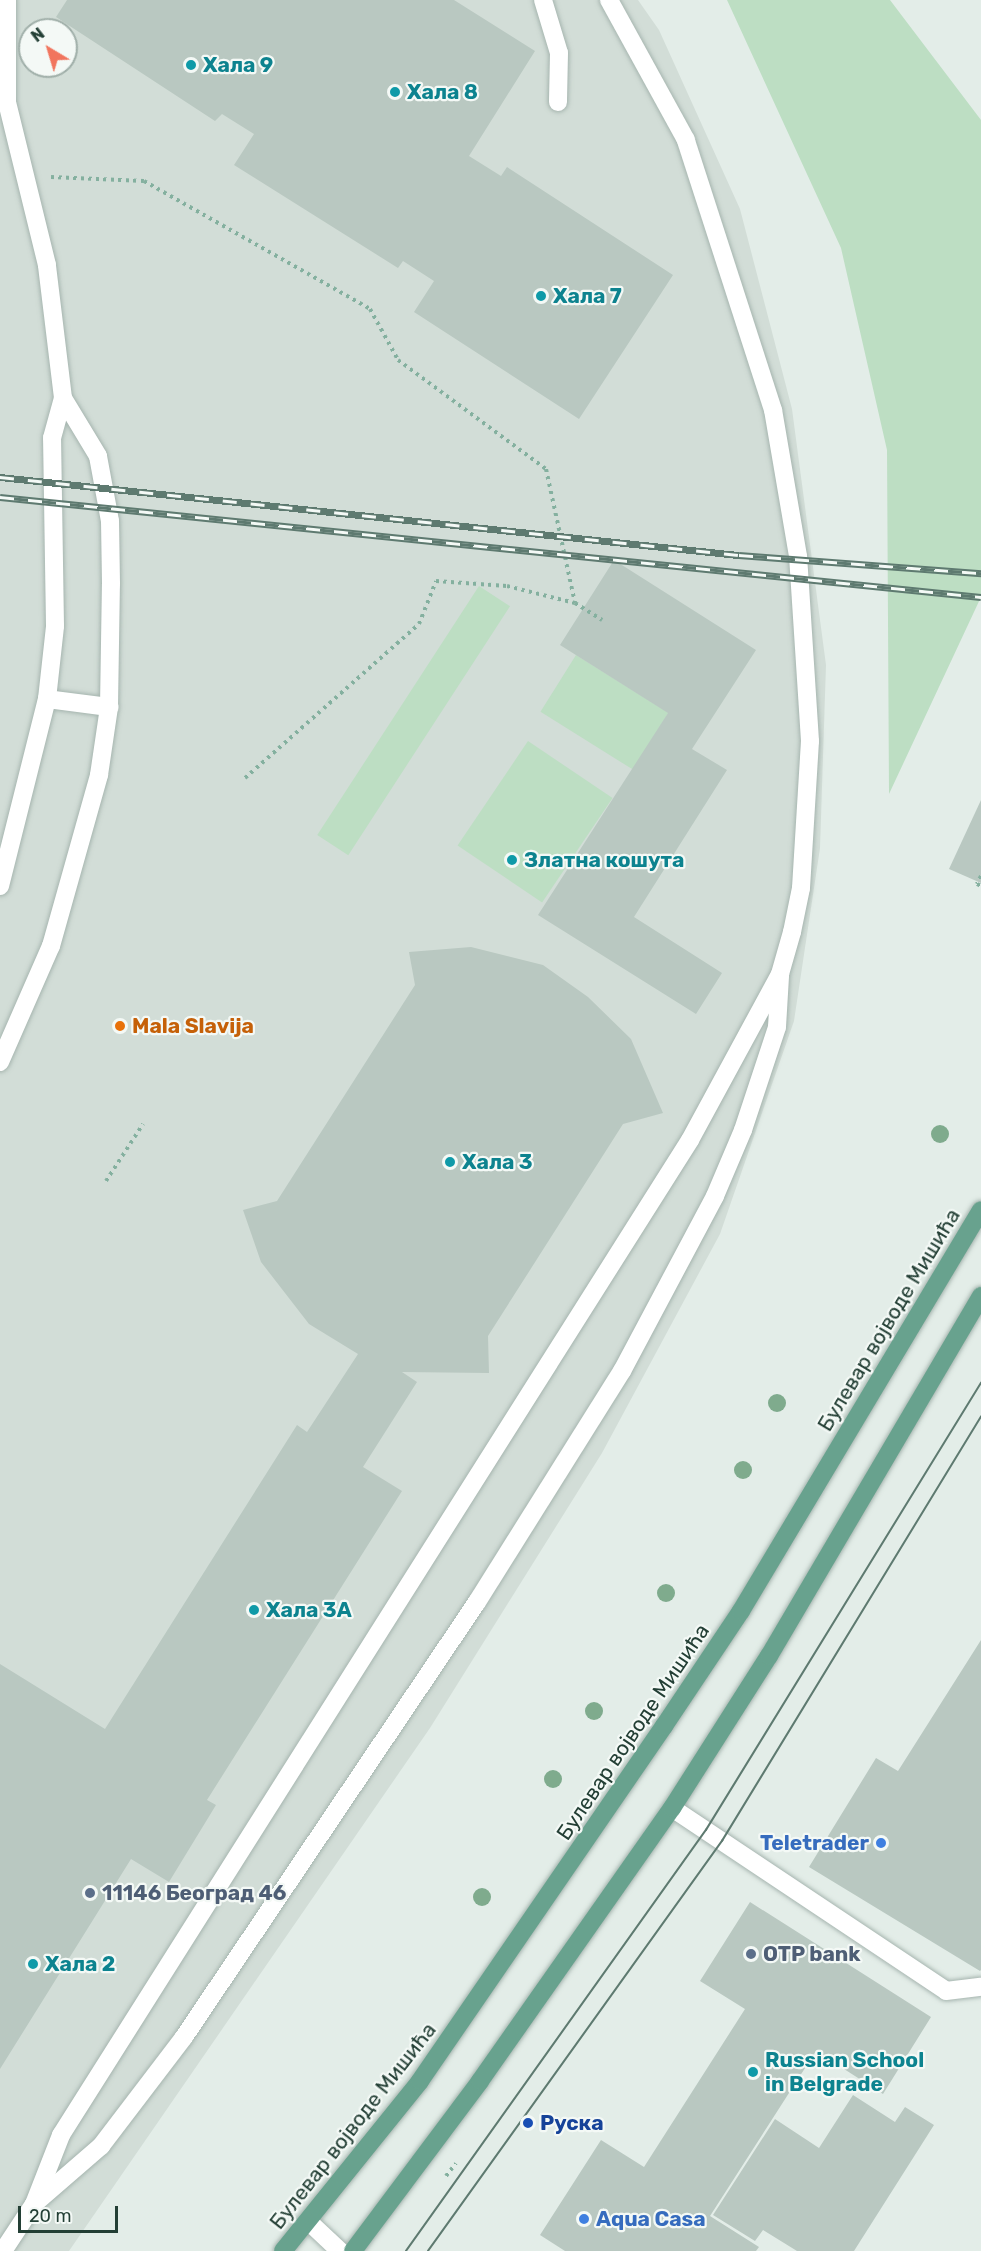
<!DOCTYPE html>
<html>
<head>
<meta charset="utf-8">
<style>
	body { margin:0 }
	#map { position:relative; width:981px; height:2251px; overflow:hidden; background:#e3ede8; font-family:Rubik,sans-serif }
	div>[style] { position:absolute }
	.built>* { inset:0; background:#d2ddd7 }
	.green>* { inset:0; background:#bddec3; transform-origin:0 0 }
	.building>* { inset:0; background:#b9c8c1 }
	.path>* { height:4px; margin-top:-2px; transform-origin:0; background:repeating-linear-gradient(90deg,#84b09f 0 3px,transparent 0 7.5px) }
	.roads { filter:drop-shadow(0 0 2px #a6b5af) drop-shadow(0 0 2px #a6b5af) }
	.minor>* { height:18px; margin:-9px; padding:0 9px; transform-origin:9px; border-radius:9px; background:#fff }
	.major>* { height:18px; margin:-9px; padding:0 9px; transform-origin:9px; border-radius:9px; background:#68a28e }
	.tram>* { height:1.5px; margin:-0.75px; padding:0 0.75px; transform-origin:0.75px; border-radius:0.75px; background:#5e7a70 }
	.rail>* { height:7px; margin-top:-3.5px; transform-origin:0; background:repeating-linear-gradient(90deg,#f4f9f6 0 14px,#5e7a70 0 28px); box-sizing:border-box; border-block:2px solid #5e7a70 }
	.trees>* { width:18px; height:18px; margin:-9px; border-radius:50%; background:#7fab8d }
	.dots>* { width:16px; height:16px; translate:-50% -50%; box-sizing:border-box; border:3px solid #f4f9f6; border-radius:50% }
	span { translate:-50% -50%; white-space:nowrap; text-align:center; line-height:1.15; -webkit-text-stroke:4.5px #f4f9f6; paint-order:stroke }
	.culture-label { font-size:21px; color:#0d838f; font-weight:700 }
	.left { translate:0 -50%; text-align:left }
	.food-label { font-size:21px; color:#c56008; font-weight:700 }
	.street-label { font-size:21px; color:#233f35 }
	.shop-label { font-size:21px; color:#366cbe; font-weight:700 }
	.right { translate:-100% -50%; text-align:right }
	.service-label { font-size:21px; color:#4e5e75; font-weight:700 }
	.transit-label { font-size:21px; color:#164399; font-weight:700 }
	.north { position:absolute; left:18px; top:18px; width:60px; height:60px; box-sizing:border-box; background:#f4f9f6; border:2px solid #a0afa9; border-radius:50%; rotate:322deg; font-size:16px; font-weight:700; line-height:24px; text-align:center; color:#233f35 }
	.north::after { content:''; display:block; margin:auto; width:21px; height:27px; background:#f1755e; clip-path:polygon(50% 0,100% 100%,50% 72%,0 100%) }
	.scale { position:absolute; left:18px; top:2206px; width:100px; height:27px; box-sizing:border-box; border:3px solid #233f35; border-top:0; padding-left:8px; font-size:18px; line-height:21px; white-space:nowrap; color:#233f35; -webkit-text-stroke:4px #f4f9f6; paint-order:stroke }
</style>
</head>
<body>
<div id="map">
	<div class="built">
		<i style="clip-path:polygon(evenodd,0 0,638px 0,659px 30px,740px 209px,792px 409px,826px 665px,820px 848px,794px 1021px,720px 1234px,602px 1453px,430px 1728px,69px 2251px,0 2251px,0 0,30px 30px,66px 30px,66px 66px,30px 66px,30px 30px)"></i>
	</div>
	<div class="green">
		<i style="clip-path:polygon(727px 0,890px 0,981px 120px,981px 597px,889px 794px,887px 450px,841px 248px)"></i>
		<i style="left:479px;top:586px;width:37px;height:297px;rotate:33deg"></i>
		<i style="left:576px;top:655px;width:109px;height:67px;rotate:32deg"></i>
		<i style="left:528px;top:741px;width:102px;height:126px;rotate:34deg"></i>
	</div>
	<div class="building">
		<i style="clip-path:polygon(67px 0,454px 0,535px 51px,469px 156px,501px 176px,507px 167px,673px 275px,579px 419px,414px 312px,434px 281px,403px 261px,398px 268px,234px 165px,254px 134px,222px 114px,215px 121px,56px 17px)"></i>
		<i style="clip-path:polygon(614px 560px,756px 650px,692px 749px,727px 770px,634px 917px,722px 973px,696px 1014px,538px 915px,668px 713px,560px 645px)"></i>
		<i style="clip-path:polygon(981px 800px,981px 883px,949px 869px)"></i>
		<i style="clip-path:polygon(471px 947px,543px 965px,588px 997px,631px 1039px,663px 1113px,623px 1124px,488px 1336px,489px 1373px,402px 1372px,417px 1382px,363px 1467px,402px 1491px,207px 1800px,216px 1805px,169px 1882px,131px 1859px,0 2069px,0 1664px,105px 1729px,297px 1425px,307px 1432px,358px 1354px,309px 1324px,261px 1262px,243px 1210px,277px 1201px,415px 985px,409px 952px)"></i>
		<i style="clip-path:polygon(981px 1640px,981px 1970px,980px 1971px,809px 1867px,876px 1758px,898px 1771px)"></i>
		<i style="clip-path:polygon(750px 1902px,931px 2017px,883px 2094px,816px 2051px,710px 2216px,759px 2247px,756px 2251px,565px 2251px,540px 2235px,601px 2140px,644px 2167px,745px 2009px,700px 1981px)"></i>
		<i style="clip-path:polygon(853px 2095px,895px 2122px,905px 2107px,934px 2125px,854px 2251px,797px 2251px,763px 2230px,755px 2241px,713px 2215px,775px 2119px,819px 2148px)"></i>
	</div>
	<div class="path">
		<i style="left:51px;top:177px;width:93px;rotate:2.5deg"></i>
		<i style="left:144px;top:181px;width:260px;rotate:29.5deg"></i>
		<i style="left:370px;top:309px;width:58px;rotate:61.2deg"></i>
		<i style="left:398px;top:360px;width:184px;rotate:36.4deg"></i>
		<i style="left:546px;top:469px;width:137px;rotate:77.8deg"></i>
		<i style="left:245px;top:778px;width:232px;rotate:-41.5deg"></i>
		<i style="left:419px;top:624px;width:46px;rotate:-68.4deg"></i>
		<i style="left:436px;top:581px;width:71px;rotate:4deg"></i>
		<i style="left:507px;top:586px;width:70px;rotate:14deg"></i>
		<i style="left:575px;top:603px;width:32px;rotate:32deg"></i>
		<i style="left:981px;top:876px;width:9px;rotate:117deg"></i>
		<i style="left:977px;top:884px;width:4px;rotate:27deg"></i>
		<i style="left:106px;top:1181px;width:68px;rotate:-57deg"></i>
		<i style="left:446px;top:2176px;width:16px;rotate:-52deg"></i>
	</div>
	<div class="roads">
		<div class="minor">
			<i style="left:543px;top:0;width:55px;rotate:73.2deg"></i>
			<i style="left:559px;top:53px;width:49px;rotate:91.2deg"></i>
			<i style="left:47px;top:699px;width:63px;rotate:7.4deg"></i>
			<i style="left:0;top:886px;width:193px;rotate:-75.9deg"></i>
			<i style="left:47px;top:699px;width:73px;rotate:-83.7deg"></i>
			<i style="left:55px;top:626px;width:188px;rotate:-90.9deg"></i>
			<i style="left:52px;top:438px;width:41px;rotate:-74.6deg"></i>
			<i style="left:0;top:1062px;width:127px;rotate:-66.3deg"></i>
			<i style="left:51px;top:946px;width:178px;rotate:-74.3deg"></i>
			<i style="left:99px;top:775px;width:69px;rotate:-81.6deg"></i>
			<i style="left:109px;top:707px;width:123px;rotate:-89.1deg"></i>
			<i style="left:111px;top:584px;width:63px;rotate:-90.9deg"></i>
			<i style="left:110px;top:521px;width:66px;rotate:-100.5deg"></i>
			<i style="left:98px;top:456px;width:68px;rotate:-121.1deg"></i>
			<i style="left:63px;top:398px;width:134px;rotate:-96.9deg"></i>
			<i style="left:47px;top:265px;width:168px;rotate:-103.8deg"></i>
			<i style="left:7px;top:102px;width:102px;rotate:-90deg"></i>
			<i style="left:672px;top:1808px;width:329px;rotate:33.7deg"></i>
			<i style="left:946px;top:1991px;width:35px;rotate:-7deg"></i>
			<i style="left:34px;top:2204px;width:89px;rotate:-40.9deg"></i>
			<i style="left:101px;top:2146px;width:137px;rotate:-52.7deg"></i>
			<i style="left:184px;top:2037px;width:524px;rotate:-56.04deg"></i>
			<i style="left:477px;top:1602px;width:273px;rotate:-57.9deg"></i>
			<i style="left:622px;top:1371px;width:198px;rotate:-62deg"></i>
			<i style="left:715px;top:1196px;width:72px;rotate:-67deg"></i>
			<i style="left:743px;top:1130px;width:108px;rotate:-71.7deg"></i>
			<i style="left:777px;top:1027px;width:51px;rotate:-86.6deg"></i>
			<i style="left:308px;top:2221px;width:44px;rotate:43.2deg"></i>
			<i style="left:3px;top:2251px;width:56px;rotate:-56.6deg"></i>
			<i style="left:34px;top:2204px;width:74px;rotate:-68.6deg"></i>
			<i style="left:61px;top:2135px;width:1177px;rotate:-57.7deg"></i>
			<i style="left:690px;top:1140px;width:189px;rotate:-61.5deg"></i>
			<i style="left:780px;top:974px;width:44px;rotate:-74.1deg"></i>
			<i style="left:792px;top:932px;width:45px;rotate:-78.4deg"></i>
			<i style="left:801px;top:888px;width:147px;rotate:-86.5deg"></i>
			<i style="left:810px;top:741px;width:185px;rotate:-93.7deg"></i>
			<i style="left:798px;top:556px;width:148px;rotate:-99.7deg"></i>
			<i style="left:773px;top:410px;width:284px;rotate:-107.9deg"></i>
			<i style="left:686px;top:140px;width:160px;rotate:-118.8deg"></i>
		</div>
		<div class="major">
			<i style="left:283px;top:2251px;width:218px;rotate:-51.1deg"></i>
			<i style="left:420px;top:2081px;width:431px;rotate:-55.5deg"></i>
			<i style="left:664px;top:1726px;width:138px;rotate:-56.2deg"></i>
			<i style="left:741px;top:1611px;width:467px;rotate:-59.1deg"></i>
			<i style="left:353px;top:2251px;width:212px;rotate:-53.2deg"></i>
			<i style="left:480px;top:2081px;width:334px;rotate:-54.9deg"></i>
			<i style="left:672px;top:1808px;width:180px;rotate:-57.5deg"></i>
			<i style="left:769px;top:1656px;width:418px;rotate:-59.5deg"></i>
		</div>
	</div>
	<div class="tram">
		<i style="left:406px;top:2251px;width:517px;rotate:-54.53deg"></i>
		<i style="left:706px;top:1830px;width:525px;rotate:-58.4deg"></i>
		<i style="left:428px;top:2251px;width:505px;rotate:-54.36deg"></i>
		<i style="left:722px;top:1841px;width:497px;rotate:-58.6deg"></i>
	</div>
	<div class="rail">
		<i style="left:0;top:477px;width:743px;rotate:6.03deg"></i>
		<i style="left:739px;top:555px;width:243px;rotate:4.3deg"></i>
		<i style="left:0;top:497px;width:986px;rotate:5.82deg"></i>
	</div>
	<div class="trees">
		<i style="left:940px;top:1134px"></i>
		<i style="left:777px;top:1403px"></i>
		<i style="left:743px;top:1470px"></i>
		<i style="left:666px;top:1593px"></i>
		<i style="left:594px;top:1711px"></i>
		<i style="left:553px;top:1779px"></i>
		<i style="left:482px;top:1897px"></i>
	</div>
	<div class="dots">
		<i style="left:191px;top:65px;background:#0f9aa8"></i>
		<i style="left:395px;top:92px;background:#0f9aa8"></i>
		<i style="left:541px;top:296px;background:#0f9aa8"></i>
		<i style="left:512px;top:860px;background:#0f9aa8"></i>
		<i style="left:120px;top:1026px;background:#e8710a"></i>
		<i style="left:450px;top:1162px;background:#0f9aa8"></i>
		<i style="left:254px;top:1610px;background:#0f9aa8"></i>
		<i style="left:881px;top:1843px;background:#3f7fe0"></i>
		<i style="left:90px;top:1893px;background:#5c6f8a"></i>
		<i style="left:751px;top:1954px;background:#5c6f8a"></i>
		<i style="left:33px;top:1964px;background:#0f9aa8"></i>
		<i style="left:753px;top:2072px;background:#0f9aa8"></i>
		<i style="left:528px;top:2123px;background:#1a4fb4"></i>
		<i style="left:584px;top:2219px;background:#3f7fe0"></i>
	</div>
	<div class="culture-label">
		<span class="left" style="left:203px;top:65px">Хала 9</span>
		<span class="left" style="left:407px;top:92px">Хала 8</span>
		<span class="left" style="left:553px;top:296px">Хала 7</span>
		<span class="left" style="left:524px;top:860px">Златна кошута</span>
		<span class="left" style="left:462px;top:1162px">Хала 3</span>
		<span class="left" style="left:266px;top:1610px">Хала 3А</span>
		<span class="left" style="left:45px;top:1964px">Хала 2</span>
		<span class="left" style="left:765px;top:2072px">Russian School<br>in Belgrade</span>
	</div>
	<div class="food-label">
		<span class="left" style="left:132px;top:1026px">Mala Slavija</span>
	</div>
	<div class="street-label">
		<span style="left:889px;top:1320px;rotate:-59deg">Булевар војводе Мишића</span>
		<span style="left:633px;top:1732px;rotate:-56deg">Булевар војводе Мишића</span>
		<span style="left:353px;top:2126px;rotate:-52deg">Булевар војводе Мишића</span>
	</div>
	<div class="shop-label">
		<span class="right" style="left:869px;top:1843px">Teletrader</span>
		<span class="left" style="left:596px;top:2219px">Aqua Casa</span>
	</div>
	<div class="service-label">
		<span class="left" style="left:102px;top:1893px">11146 Београд 46</span>
		<span class="left" style="left:763px;top:1954px">OTP bank</span>
	</div>
	<div class="transit-label">
		<span class="left" style="left:540px;top:2123px">Руска</span>
	</div>
	<div class="north">N</div>
	<div class="scale">20 m</div>
</div>
</body>
</html>
